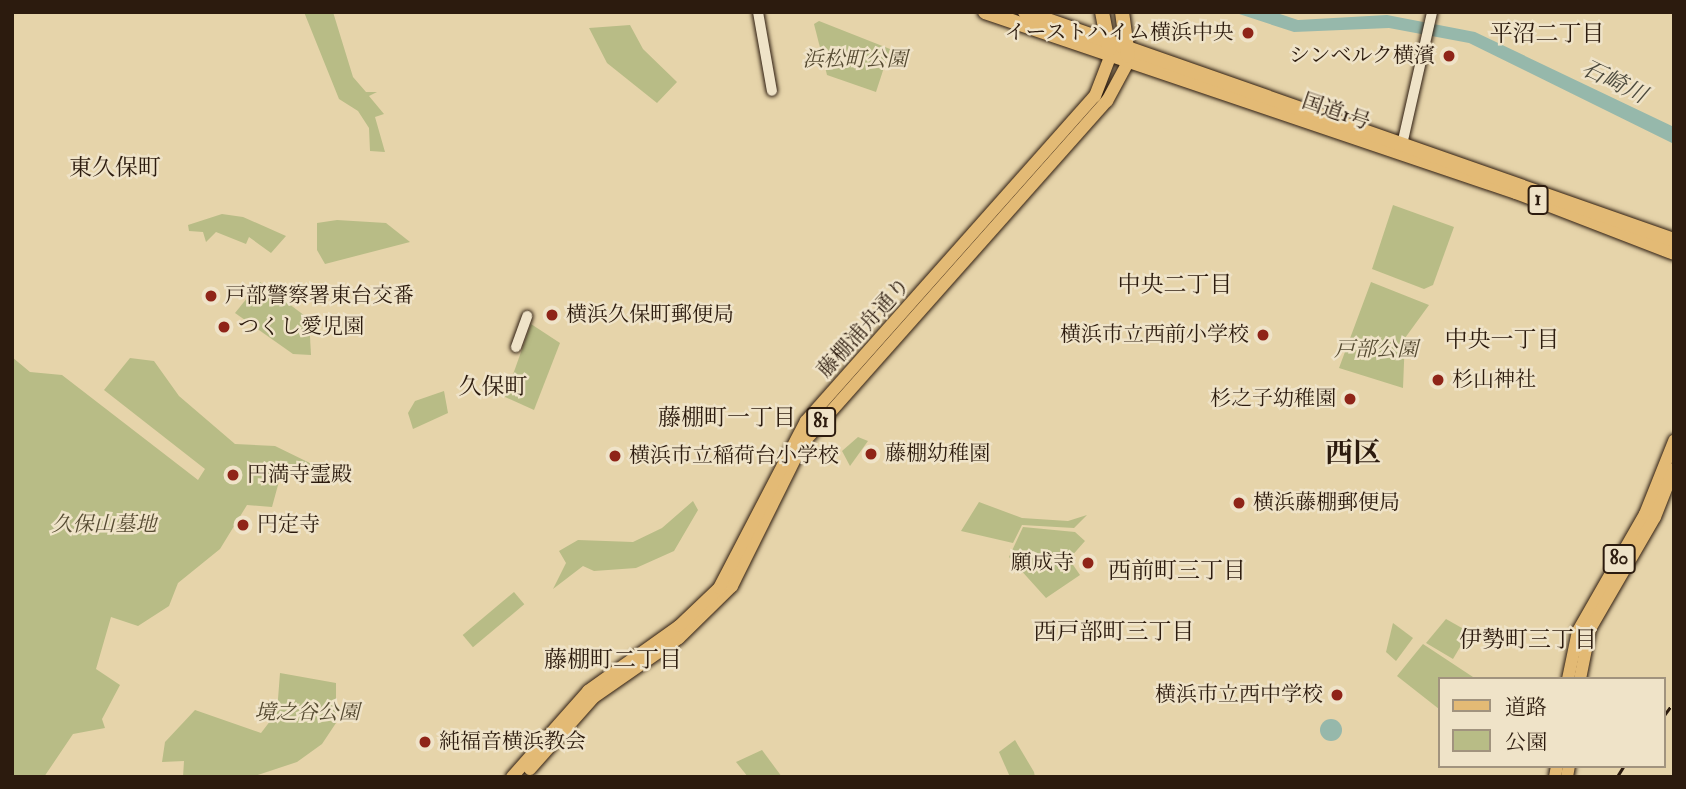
<!DOCTYPE html>
<html>
<head>
<meta charset="utf-8">
<style>
	body { margin:0 }
	#map { position:relative; width:1686px; height:789px; overflow:hidden; background:#e6d4aa; font-family:"IM FELL Double Pica","Noto Serif JP",serif }
	div>[style] { position:absolute }
	.green>* { inset:0; background:#b8bc86; transform-origin:0 0 }
	.water>* { inset:0; background:#96b8ab }
	.round { border-radius:50% }
	.roads { filter:drop-shadow(0 0 2px #2c1b0e) drop-shadow(0 0 2px #2c1b0e) }
	.secondary>* { height:10px; margin:-5px; padding:0 5px; transform-origin:5px; border-radius:5px; background:#efe3c8 }
	.primary>* { height:12px; margin:-6px; padding:0 6px; transform-origin:6px; border-radius:6px; background:#e3ba75 }
	.highway>* { height:14px; margin:-7px; padding:0 7px; transform-origin:7px; border-radius:7px; background:#e3ba75 }
	.rail>* { height:2.5px; margin-top:-1.25px; transform-origin:0; background:repeating-linear-gradient(90deg,#2c1b0e 0 12px,transparent 0 24px) }
	.dots>* { width:19px; height:19px; translate:-50% -50%; box-sizing:border-box; border:4px solid #efe3c8; border-radius:50% }
	span { translate:-50% -50%; white-space:nowrap; text-align:center; line-height:1.15; -webkit-text-stroke:5px #efe3c8; paint-order:stroke }
	.shield-label span { padding:2px 5px; background:#efe3c8; border:2px solid; border-radius:5px; -webkit-text-stroke-width:0 }
	.shield-label { font-size:19px; color:#2c1b0e; font-weight:700 }
	.poi-label { font-size:21px; color:#2c1b0e }
	.right { translate:-100% -50%; text-align:right }
	.left { translate:0 -50%; text-align:left }
	.park-label { font-size:21px; color:#564b32; font-style:italic }
	.street-label { font-size:21px; color:#2c1b0e }
	.neighbourhood-label { font-size:23px; color:#2c1b0e }
	.water-label { font-size:23px; color:#4c4a3d; font-style:italic }
	.district-label { font-size:28px; color:#2c1b0e; font-weight:700 }
	.frame { position:absolute; inset:0; border:14px solid #2c1b0e; pointer-events:none }
	.legend { position:absolute; left:1438px; top:677px; width:228px; height:91px; box-sizing:border-box; background:#efe3c8; border:2px solid #a1937e; margin:0; padding:9px 12px; list-style:none; font-size:21px; color:#2c1b0e }
	.legend li { display:flex; align-items:center; gap:14px; height:35px }
	.legend b { width:35px; border:2px solid #a1937e }
</style>
</head>
<body>
<div id="map">
	<div class="green">
		<i style="clip-path:polygon(304px 12px,333px 12px,353px 77px,366px 92px,377px 92px,369px 96px,384px 114px,375px 117px,385px 152px,370px 151px,369px 128px,358px 111px,339px 99px)"></i>
		<i style="clip-path:polygon(819px 21px,890px 49px,876px 92px,827px 75px,814px 24px)"></i>
		<i style="clip-path:polygon(630px 25px,643px 49px,677px 82px,657px 103px,607px 63px,589px 28px)"></i>
		<i style="clip-path:polygon(1393px 205px,1454px 227px,1433px 285px,1424px 289px,1372px 269px)"></i>
		<i style="clip-path:polygon(222px 214px,243px 217px,286px 236px,271px 253px,249px 237px,246px 244px,216px 232px,206px 242px,203px 232px,189px 231px,188px 225px)"></i>
		<i style="clip-path:polygon(337px 220px,386px 223px,410px 242px,325px 264px,317px 250px,317px 223px)"></i>
		<i style="clip-path:polygon(260px 282px,309px 319px,311px 355px,293px 354px,235px 313px)"></i>
		<i style="clip-path:polygon(1371px 282px,1429px 305px,1405px 338px,1403px 388px,1339px 368px)"></i>
		<i style="clip-path:polygon(531px 324px,560px 343px,534px 410px,505px 397px)"></i>
		<i style="clip-path:polygon(12px 357px,30px 372px,62px 375px,198px 480px,205px 469px,104px 390px,130px 358px,154px 361px,179px 396px,235px 444px,275px 446px,316px 466px,304px 475px,284px 463px,272px 507px,247px 505px,220px 549px,178px 583px,169px 606px,138px 626px,111px 617px,96px 669px,120px 685px,102px 719px,105px 728px,73px 734px,44px 777px,12px 777px)"></i>
		<i style="clip-path:polygon(444px 391px,448px 413px,413px 429px,408px 413px,415px 401px)"></i>
		<i style="clip-path:polygon(858px 437px,868px 441px,850px 466px,842px 451px)"></i>
		<i style="clip-path:polygon(693px 501px,698px 510px,674px 551px,636px 568px,594px 571px,583px 566px,553px 589px,566px 563px,559px 551px,578px 540px,633px 542px,662px 528px)"></i>
		<i style="clip-path:polygon(979px 502px,1022px 518px,1068px 521px,1087px 515px,1074px 528px,1022px 525px,1013px 543px,961px 531px)"></i>
		<i style="clip-path:polygon(1023px 527px,1075px 532px,1085px 541px,1069px 559px,1080px 575px,1046px 598px,1009px 557px)"></i>
		<i style="left:514px;top:592px;width:16px;height:67px;rotate:50deg"></i>
		<i style="clip-path:polygon(1446px 619px,1469px 632px,1453px 659px,1426px 643px)"></i>
		<i style="clip-path:polygon(1393px 623px,1413px 638px,1396px 661px,1386px 652px)"></i>
		<i style="clip-path:polygon(1423px 644px,1476px 679px,1439px 679px,1439px 709px,1397px 676px)"></i>
		<i style="clip-path:polygon(280px 673px,336px 683px,336px 723px,322px 744px,297px 762px,252px 777px,183px 777px,184px 761px,162px 762px,165px 742px,195px 710px,261px 733px,277px 712px)"></i>
		<i style="clip-path:polygon(1015px 740px,1034px 772px,1035px 777px,1010px 777px,999px 752px)"></i>
		<i style="clip-path:polygon(762px 750px,782px 777px,748px 777px,736px 762px)"></i>
	</div>
	<div class="water">
		<i style="clip-path:polygon(1233px 12px,1274px 12px,1298px 20px,1387px 15px,1475px 32px,1674px 127px,1674px 144px,1469px 43px,1389px 28px,1294px 32px)"></i>
		<i class="round" style="left:1320px;top:719px;width:22px;height:22px"></i>
	</div>
	<div class="roads">
		<div class="secondary">
			<i style="left:758px;top:12px;width:80px;rotate:80deg"></i>
			<i style="left:1401px;top:149px;width:140px;rotate:-77.2deg"></i>
			<i style="left:516px;top:347px;width:33px;rotate:-70deg"></i>
		</div>
		<div class="primary">
			<i style="left:1568px;top:679px;width:49px;rotate:-78.2deg"></i>
			<i style="left:1578px;top:631px;width:135px;rotate:-60.2deg"></i>
			<i style="left:1645px;top:514px;width:79px;rotate:-68.3deg"></i>
			<i style="left:1580px;top:679px;width:51px;rotate:-78.7deg"></i>
			<i style="left:1590px;top:629px;width:129px;rotate:-59.9deg"></i>
			<i style="left:1655px;top:517px;width:52px;rotate:-68.4deg"></i>
			<i style="left:530px;top:769px;width:96px;rotate:-48.4deg"></i>
			<i style="left:594px;top:697px;width:103px;rotate:-34.8deg"></i>
			<i style="left:679px;top:638px;width:74px;rotate:-44.5deg"></i>
			<i style="left:732px;top:586px;width:160px;rotate:-63.6deg"></i>
			<i style="left:803px;top:443px;width:458px;rotate:-48.4deg"></i>
			<i style="left:1107px;top:101px;width:42px;rotate:-61.6deg"></i>
			<i style="left:512px;top:777px;width:115px;rotate:-48.5deg"></i>
			<i style="left:588px;top:691px;width:112px;rotate:-35.5deg"></i>
			<i style="left:679px;top:626px;width:55px;rotate:-43.5deg"></i>
			<i style="left:719px;top:588px;width:188px;rotate:-62.5deg"></i>
			<i style="left:806px;top:421px;width:435px;rotate:-48.4deg"></i>
			<i style="left:1095px;top:96px;width:42px;rotate:-69deg"></i>
			<i style="left:1555px;top:777px;width:11px;rotate:-80deg"></i>
			<i style="left:1567px;top:777px;width:11px;rotate:-80deg"></i>
		</div>
		<div class="highway">
			<i style="left:985px;top:12px;width:561px;rotate:18.73deg"></i>
			<i style="left:1516px;top:192px;width:169px;rotate:21.1deg"></i>
			<i style="left:1025px;top:12px;width:688px;rotate:19.36deg"></i>
			<i style="left:1102px;top:12px;width:38px;rotate:79deg"></i>
			<i style="left:1122px;top:12px;width:44px;rotate:82.2deg"></i>
		</div>
	</div>
	<div class="rail">
		<i style="left:1663px;top:717px;width:19px;rotate:-54deg"></i>
		<i style="left:1617px;top:777px;width:13px;rotate:-58deg"></i>
	</div>
	<div class="dots">
		<i style="left:1248px;top:33px;background:#8f2418"></i>
		<i style="left:1449px;top:56px;background:#8f2418"></i>
		<i style="left:211px;top:296px;background:#8f2418"></i>
		<i style="left:552px;top:315px;background:#8f2418"></i>
		<i style="left:224px;top:327px;background:#8f2418"></i>
		<i style="left:1263px;top:335px;background:#8f2418"></i>
		<i style="left:1438px;top:380px;background:#8f2418"></i>
		<i style="left:1350px;top:399px;background:#8f2418"></i>
		<i style="left:871px;top:454px;background:#8f2418"></i>
		<i style="left:615px;top:456px;background:#8f2418"></i>
		<i style="left:233px;top:475px;background:#8f2418"></i>
		<i style="left:1239px;top:503px;background:#8f2418"></i>
		<i style="left:243px;top:525px;background:#8f2418"></i>
		<i style="left:1088px;top:563px;background:#8f2418"></i>
		<i style="left:1337px;top:695px;background:#8f2418"></i>
		<i style="left:425px;top:742px;background:#8f2418"></i>
	</div>
	<div class="shield-label">
		<span style="left:1538px;top:200px">1</span>
		<span style="left:821px;top:422px">81</span>
		<span style="left:1619px;top:559px">80</span>
	</div>
	<div class="poi-label">
		<span class="right" style="left:1234px;top:33px">イーストハイム横浜中央</span>
		<span class="right" style="left:1435px;top:56px">シンベルク横濱</span>
		<span class="left" style="left:225px;top:296px">戸部警察署東台交番</span>
		<span class="left" style="left:566px;top:315px">横浜久保町郵便局</span>
		<span class="left" style="left:238px;top:327px">つくし愛児園</span>
		<span class="right" style="left:1249px;top:335px">横浜市立西前小学校</span>
		<span class="left" style="left:1452px;top:380px">杉山神社</span>
		<span class="right" style="left:1336px;top:399px">杉之子幼稚園</span>
		<span class="left" style="left:885px;top:454px">藤棚幼稚園</span>
		<span class="left" style="left:629px;top:456px">横浜市立稲荷台小学校</span>
		<span class="left" style="left:247px;top:475px">円満寺霊殿</span>
		<span class="left" style="left:1253px;top:503px">横浜藤棚郵便局</span>
		<span class="left" style="left:257px;top:525px">円定寺</span>
		<span class="right" style="left:1074px;top:563px">願成寺</span>
		<span class="right" style="left:1323px;top:695px">横浜市立西中学校</span>
		<span class="left" style="left:439px;top:742px">純福音横浜教会</span>
	</div>
	<div class="park-label">
		<span style="left:855px;top:60px">浜松町公園</span>
		<span style="left:1376px;top:350px">戸部公園</span>
		<span style="left:104px;top:525px">久保山墓地</span>
		<span style="left:307px;top:713px">境之谷公園</span>
	</div>
	<div class="street-label">
		<span style="left:1336px;top:112px;rotate:19deg">国道1号</span>
		<span style="left:864px;top:328px;rotate:-48deg">藤棚浦舟通り</span>
	</div>
	<div class="neighbourhood-label">
		<span style="left:1547px;top:34px">平沼二丁目</span>
		<span style="left:115px;top:168px">東久保町</span>
		<span style="left:1175px;top:285px">中央二丁目</span>
		<span style="left:1502px;top:340px">中央一丁目</span>
		<span style="left:493px;top:387px">久保町</span>
		<span style="left:727px;top:418px">藤棚町一丁目</span>
		<span style="left:1177px;top:571px">西前町三丁目</span>
		<span style="left:1114px;top:632px">西戸部町三丁目</span>
		<span style="left:1528px;top:640px">伊勢町三丁目</span>
		<span style="left:613px;top:660px">藤棚町二丁目</span>
	</div>
	<div class="water-label">
		<span style="left:1614px;top:82px;rotate:26deg">石崎川</span>
	</div>
	<div class="district-label">
		<span style="left:1353px;top:454px">西区</span>
	</div>
	<div class="frame"></div>
	<ul class="legend">
	<li><b style="height:9px;background:#e3ba75"></b>道路</li>
	<li><b style="height:19px;background:#b8bc86"></b>公園</li>
	</ul>
</div>
</body>
</html>
